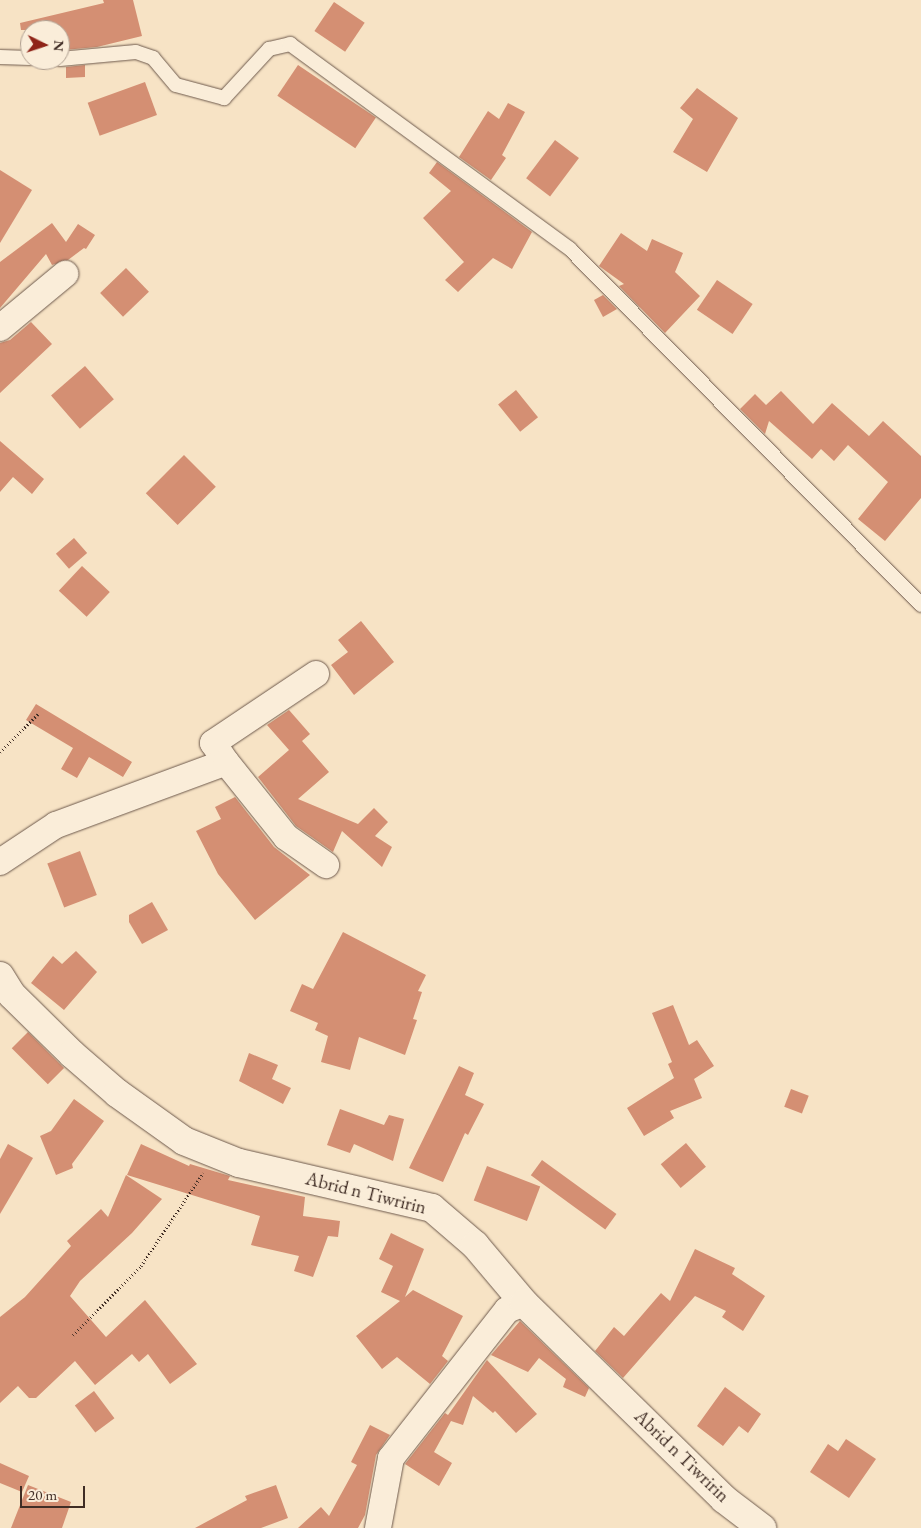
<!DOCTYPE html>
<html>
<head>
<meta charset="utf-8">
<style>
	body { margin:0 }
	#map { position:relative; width:921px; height:1528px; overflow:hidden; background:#f7e3c5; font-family:"EB Garamond",serif }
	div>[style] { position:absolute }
	.building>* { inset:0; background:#d48f73; transform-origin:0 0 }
	.path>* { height:3px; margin-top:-1.5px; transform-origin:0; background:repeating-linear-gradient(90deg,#402d25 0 1px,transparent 0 3.5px) }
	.roads { filter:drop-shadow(0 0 1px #6e5a4d) drop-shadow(0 0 1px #6e5a4d) }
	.service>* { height:14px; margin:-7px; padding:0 7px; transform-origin:7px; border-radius:7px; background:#faedd9 }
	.minor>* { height:26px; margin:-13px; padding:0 13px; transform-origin:13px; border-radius:13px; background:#faedd9 }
	.tertiary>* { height:28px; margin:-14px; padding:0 14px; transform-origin:14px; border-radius:14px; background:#faedd9 }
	span { translate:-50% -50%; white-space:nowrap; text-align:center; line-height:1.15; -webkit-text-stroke:4.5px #faedd9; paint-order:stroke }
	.street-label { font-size:19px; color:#402d25 }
	.north { position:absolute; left:20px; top:20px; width:50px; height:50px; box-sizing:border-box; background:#faedd9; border:1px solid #b0a091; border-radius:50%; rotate:94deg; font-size:14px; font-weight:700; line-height:20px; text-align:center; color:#402d25 }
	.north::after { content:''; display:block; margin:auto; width:18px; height:22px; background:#8f2418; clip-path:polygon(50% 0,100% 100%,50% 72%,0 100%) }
	.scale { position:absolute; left:20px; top:1486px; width:65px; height:22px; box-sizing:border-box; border:2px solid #402d25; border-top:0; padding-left:6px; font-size:15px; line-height:18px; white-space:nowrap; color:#402d25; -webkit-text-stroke:4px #faedd9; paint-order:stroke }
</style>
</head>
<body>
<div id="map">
	<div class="building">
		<i style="clip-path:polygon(103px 0,133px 0,142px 36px,97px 47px,64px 50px,60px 30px,21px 30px,20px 23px,104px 3px)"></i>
		<i style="left:334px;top:2px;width:37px;height:35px;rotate:34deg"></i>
		<i style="clip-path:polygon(85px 65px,85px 77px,66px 78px,66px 67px)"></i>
		<i style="left:298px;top:65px;width:94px;height:37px;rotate:34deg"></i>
		<i style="left:145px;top:82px;width:35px;height:61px;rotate:70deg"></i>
		<i style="clip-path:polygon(697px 88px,738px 118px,707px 172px,673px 152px,693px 119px,680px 108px)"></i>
		<i style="clip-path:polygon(508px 103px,525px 112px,502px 155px,506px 158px,491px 180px,459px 157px,488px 111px,499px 119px)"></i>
		<i style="left:555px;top:140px;width:30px;height:48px;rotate:37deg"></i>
		<i style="clip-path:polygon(437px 162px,532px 232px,512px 269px,493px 258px,458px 292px,445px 280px,464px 262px,423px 218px,451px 191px,429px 173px)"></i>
		<i style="clip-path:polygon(0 170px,32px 190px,0 243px)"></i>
		<i style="clip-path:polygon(52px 223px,66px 242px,78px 224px,95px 235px,86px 249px,84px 248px,68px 260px,52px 265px,46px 254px,0 308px,0 262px)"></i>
		<i style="clip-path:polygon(621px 233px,647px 251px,652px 239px,683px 253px,675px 272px,700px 296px,665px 333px,619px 286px,624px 284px,599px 266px)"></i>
		<i style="left:126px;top:268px;width:33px;height:36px;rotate:46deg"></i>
		<i style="left:717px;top:280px;width:43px;height:36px;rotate:34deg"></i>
		<i style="clip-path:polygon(603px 295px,617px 309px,603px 317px,594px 300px)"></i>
		<i style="clip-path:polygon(31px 322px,52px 344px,0 393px,0 343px,10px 340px)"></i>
		<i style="left:85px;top:366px;width:44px;height:45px;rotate:49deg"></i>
		<i style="left:516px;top:390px;width:35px;height:23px;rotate:51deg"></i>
		<i style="clip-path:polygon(781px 391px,813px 424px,832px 403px,869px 436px,883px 421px,921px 456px,921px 498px,885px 541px,858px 519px,888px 482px,848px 445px,834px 461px,821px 449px,812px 459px,769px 421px,765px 434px,740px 409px,755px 394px,766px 405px)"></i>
		<i style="clip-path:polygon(0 441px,44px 479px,32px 494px,13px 477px,0 492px)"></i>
		<i style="left:184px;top:455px;width:45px;height:54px;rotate:45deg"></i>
		<i style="left:74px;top:538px;width:20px;height:24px;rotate:49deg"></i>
		<i style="left:82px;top:566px;width:38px;height:34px;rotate:43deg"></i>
		<i style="clip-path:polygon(361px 621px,394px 662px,354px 695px,331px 665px,348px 652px,338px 640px)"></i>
		<i style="clip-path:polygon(36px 704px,132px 762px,123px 777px,89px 757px,77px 778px,61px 769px,73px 748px,26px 720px)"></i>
		<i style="clip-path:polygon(289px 710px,310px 734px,302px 741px,329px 772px,298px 799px,358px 824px,374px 808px,388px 822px,375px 836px,392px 847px,382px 867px,342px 831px,333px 852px,296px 826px,258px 777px,289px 750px,267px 725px)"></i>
		<i style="clip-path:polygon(235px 797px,274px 847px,310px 875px,255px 920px,218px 874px,196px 831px,221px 819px,215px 807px)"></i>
		<i style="left:80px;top:851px;width:47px;height:35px;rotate:69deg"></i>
		<i style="clip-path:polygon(152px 902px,168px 930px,142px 944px,129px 922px,129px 915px)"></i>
		<i style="clip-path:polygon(343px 932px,426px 975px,418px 991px,422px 992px,413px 1019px,417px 1020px,405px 1055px,359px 1037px,350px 1070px,321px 1062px,328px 1036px,315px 1030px,318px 1023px,290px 1011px,302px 984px,313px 989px)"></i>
		<i style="clip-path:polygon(76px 951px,97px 972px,64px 1010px,31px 983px,53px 956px,62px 964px)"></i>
		<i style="clip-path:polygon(673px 1005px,689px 1045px,697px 1040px,714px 1066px,694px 1079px,702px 1098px,670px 1111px,674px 1118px,644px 1136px,627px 1108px,674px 1078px,668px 1064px,672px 1062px,652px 1013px)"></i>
		<i style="left:28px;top:1032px;width:51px;height:23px;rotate:45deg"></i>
		<i style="clip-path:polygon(249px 1053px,278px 1065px,272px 1079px,291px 1088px,283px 1104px,239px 1081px)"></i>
		<i style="clip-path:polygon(459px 1066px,474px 1073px,465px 1095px,484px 1104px,468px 1135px,465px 1133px,443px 1182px,409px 1168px)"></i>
		<i style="left:791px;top:1089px;width:19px;height:19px;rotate:21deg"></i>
		<i style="clip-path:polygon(74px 1099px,104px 1121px,72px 1164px,73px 1168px,56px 1175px,40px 1136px,51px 1131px)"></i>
		<i style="clip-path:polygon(340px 1109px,384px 1125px,389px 1115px,404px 1119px,393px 1161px,354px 1144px,350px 1153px,327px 1145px)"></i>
		<i style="left:686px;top:1143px;width:31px;height:33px;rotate:50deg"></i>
		<i style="clip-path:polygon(8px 1144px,33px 1158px,0 1214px,0 1159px)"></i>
		<i style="clip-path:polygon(141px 1144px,189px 1166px,190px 1164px,230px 1176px,228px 1180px,305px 1197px,303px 1216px,340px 1221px,338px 1237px,328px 1236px,313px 1277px,294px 1271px,299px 1256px,251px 1245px,260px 1216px,127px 1175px)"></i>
		<i style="left:542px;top:1160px;width:92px;height:19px;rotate:36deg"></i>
		<i style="left:487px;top:1166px;width:57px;height:37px;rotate:21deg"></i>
		<i style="clip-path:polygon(126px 1175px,162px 1199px,132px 1233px,80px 1281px,70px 1296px,106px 1337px,145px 1300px,197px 1364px,170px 1384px,148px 1354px,139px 1362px,132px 1354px,95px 1385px,75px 1361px,36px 1398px,29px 1398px,18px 1386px,0 1403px,0 1317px,25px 1297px,71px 1246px,67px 1241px,101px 1209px,108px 1217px)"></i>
		<i style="clip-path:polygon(391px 1233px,424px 1249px,405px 1297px,413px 1290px,463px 1316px,442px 1356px,448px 1361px,430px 1384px,397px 1357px,382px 1369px,356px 1336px,400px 1301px,381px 1292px,393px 1266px,379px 1259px)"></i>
		<i style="clip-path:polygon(695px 1249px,735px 1268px,732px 1274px,765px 1296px,743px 1331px,722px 1317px,726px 1311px,695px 1296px,623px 1378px,595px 1351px,614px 1327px,624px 1336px,661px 1293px,670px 1301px)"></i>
		<i style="clip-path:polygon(520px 1321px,589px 1388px,585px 1397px,563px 1387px,566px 1379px,539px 1358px,528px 1372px,491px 1355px)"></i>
		<i style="clip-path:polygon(487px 1360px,537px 1414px,516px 1433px,495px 1411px,493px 1413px,473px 1396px,463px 1425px,451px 1421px,434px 1452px,452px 1463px,439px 1486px,405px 1464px,445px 1413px,448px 1415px)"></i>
		<i style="clip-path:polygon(725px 1387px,761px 1414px,748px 1433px,739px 1426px,723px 1446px,697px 1426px)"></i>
		<i style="left:94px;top:1391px;width:34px;height:24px;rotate:53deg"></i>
		<i style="clip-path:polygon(370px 1425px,390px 1435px,376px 1455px,365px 1515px,358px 1528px,298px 1528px,321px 1507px,329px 1516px,357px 1465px,351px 1462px)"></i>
		<i style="clip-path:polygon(846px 1439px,876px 1459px,849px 1498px,810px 1472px,828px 1444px,838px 1451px)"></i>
		<i style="clip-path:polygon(0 1463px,29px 1476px,22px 1492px,0 1483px)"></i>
		<i style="clip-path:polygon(28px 1485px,71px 1502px,62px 1528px,11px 1528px)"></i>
		<i style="clip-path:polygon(276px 1485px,288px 1518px,261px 1528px,195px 1528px,247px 1500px,245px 1496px)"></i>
	</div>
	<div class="path">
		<i style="left:0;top:752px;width:54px;rotate:-45deg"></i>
		<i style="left:73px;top:1335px;width:97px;rotate:-45.4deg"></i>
		<i style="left:141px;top:1266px;width:112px;rotate:-56.3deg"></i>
	</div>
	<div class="roads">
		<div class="service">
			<i style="left:0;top:57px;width:30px;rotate:2deg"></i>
			<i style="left:60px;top:59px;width:76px;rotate:-5.3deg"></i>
			<i style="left:136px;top:52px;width:18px;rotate:19deg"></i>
			<i style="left:153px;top:58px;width:35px;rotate:50deg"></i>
			<i style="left:176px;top:85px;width:50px;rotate:15.2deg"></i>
			<i style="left:224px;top:98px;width:67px;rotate:-47.4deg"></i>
			<i style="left:269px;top:49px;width:22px;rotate:-13deg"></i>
			<i style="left:290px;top:44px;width:347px;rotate:36.2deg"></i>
			<i style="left:570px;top:249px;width:500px;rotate:45.4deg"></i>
		</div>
		<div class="minor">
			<i style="left:0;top:328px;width:85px;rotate:-39.7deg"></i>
			<i style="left:226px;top:762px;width:23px;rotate:-124deg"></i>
			<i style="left:213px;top:743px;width:124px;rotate:-33.8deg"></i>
			<i style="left:0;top:862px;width:67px;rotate:-33.5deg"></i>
			<i style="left:56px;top:825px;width:181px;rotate:-20.3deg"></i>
			<i style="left:226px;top:762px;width:96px;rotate:51.3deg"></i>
			<i style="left:286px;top:837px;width:49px;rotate:35deg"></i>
			<i style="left:378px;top:1528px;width:71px;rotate:-79.5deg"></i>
			<i style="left:391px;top:1458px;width:188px;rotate:-51.9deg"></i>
			<i style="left:507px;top:1310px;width:18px;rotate:-22deg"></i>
		</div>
		<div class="tertiary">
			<i style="left:0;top:976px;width:22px;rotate:58deg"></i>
			<i style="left:12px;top:995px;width:84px;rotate:44.5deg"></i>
			<i style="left:72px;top:1054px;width:60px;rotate:40.9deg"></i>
			<i style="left:117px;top:1093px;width:82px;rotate:35.6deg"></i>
			<i style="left:184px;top:1141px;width:59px;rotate:21.8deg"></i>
			<i style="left:239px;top:1163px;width:198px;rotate:13.1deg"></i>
			<i style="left:432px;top:1208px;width:57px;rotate:40.7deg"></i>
			<i style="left:475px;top:1245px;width:76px;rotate:49.8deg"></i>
			<i style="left:524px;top:1303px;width:280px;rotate:44.4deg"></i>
			<i style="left:724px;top:1499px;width:48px;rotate:37.3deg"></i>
		</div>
	</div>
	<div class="street-label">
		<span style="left:366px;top:1193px;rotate:14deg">Abrid n Tiwririn</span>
		<span style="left:682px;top:1456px;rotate:44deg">Abrid n Tiwririn</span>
	</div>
	<div class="north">N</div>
	<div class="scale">20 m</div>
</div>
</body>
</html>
